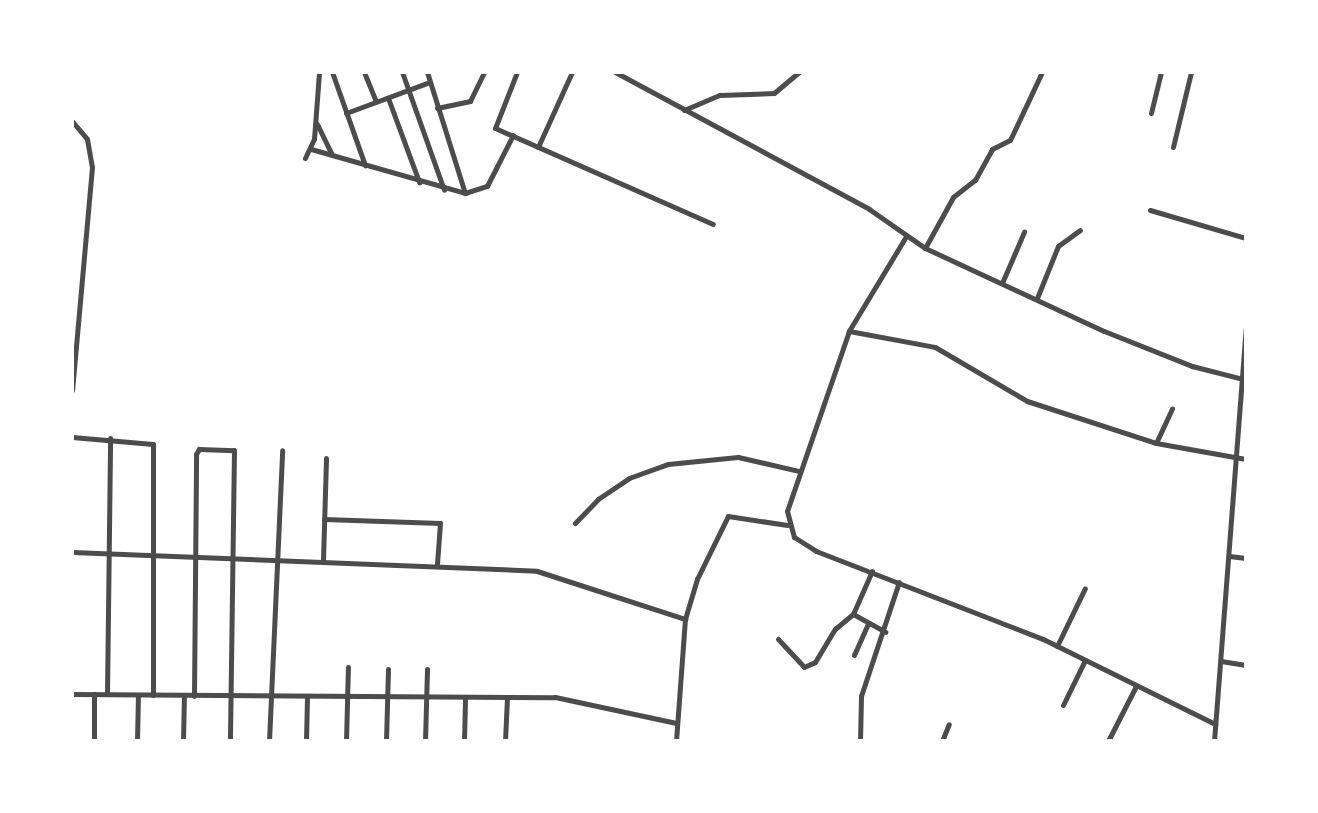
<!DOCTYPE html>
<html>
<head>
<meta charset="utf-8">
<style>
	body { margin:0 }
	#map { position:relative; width:1318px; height:813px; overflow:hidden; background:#fff; font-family:"Fira Sans",sans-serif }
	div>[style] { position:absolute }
	.minor>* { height:5px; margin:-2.5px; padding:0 2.5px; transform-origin:2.5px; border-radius:2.5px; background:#4c4c4c }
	span { translate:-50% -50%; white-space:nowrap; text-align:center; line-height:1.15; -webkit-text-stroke:8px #fff; paint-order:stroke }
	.frame { position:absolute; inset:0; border:74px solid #fff; pointer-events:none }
</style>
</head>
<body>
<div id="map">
	<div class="minor">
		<i style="left:332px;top:72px;width:99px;rotate:70.5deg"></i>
		<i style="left:364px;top:72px;width:32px;rotate:68deg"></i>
		<i style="left:402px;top:72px;width:125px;rotate:70.4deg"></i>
		<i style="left:427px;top:72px;width:127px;rotate:72.6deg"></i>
		<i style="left:517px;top:72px;width:60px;rotate:111.4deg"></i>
		<i style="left:495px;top:128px;width:238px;rotate:23.8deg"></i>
		<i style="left:615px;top:72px;width:289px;rotate:28.3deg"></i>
		<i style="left:869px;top:209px;width:68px;rotate:34.9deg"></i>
		<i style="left:925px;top:248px;width:197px;rotate:24.9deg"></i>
		<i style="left:1104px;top:331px;width:95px;rotate:21.7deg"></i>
		<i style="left:1192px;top:366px;width:53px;rotate:14.3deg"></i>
		<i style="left:388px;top:98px;width:90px;rotate:69.7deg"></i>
		<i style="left:437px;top:108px;width:34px;rotate:-12deg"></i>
		<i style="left:470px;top:101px;width:32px;rotate:-64deg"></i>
		<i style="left:684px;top:110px;width:39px;rotate:-23deg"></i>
		<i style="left:720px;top:95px;width:54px;rotate:-2.1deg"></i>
		<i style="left:774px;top:93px;width:33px;rotate:-40deg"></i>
		<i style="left:346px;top:113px;width:86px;rotate:-20.3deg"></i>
		<i style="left:1151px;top:113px;width:42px;rotate:-76.3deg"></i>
		<i style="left:72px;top:121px;width:23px;rotate:50deg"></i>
		<i style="left:87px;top:139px;width:28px;rotate:80deg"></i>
		<i style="left:92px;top:167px;width:224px;rotate:95.1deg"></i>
		<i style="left:317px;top:124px;width:34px;rotate:64deg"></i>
		<i style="left:538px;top:147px;width:82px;rotate:-65.6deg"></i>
		<i style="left:1173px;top:147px;width:77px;rotate:-76.5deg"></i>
		<i style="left:311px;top:149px;width:160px;rotate:15.9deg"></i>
		<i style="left:465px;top:193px;width:23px;rotate:-18deg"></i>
		<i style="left:487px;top:186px;width:57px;rotate:-63deg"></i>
		<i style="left:305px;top:158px;width:21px;rotate:-65deg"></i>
		<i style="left:314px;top:139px;width:67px;rotate:-85.7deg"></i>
		<i style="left:1150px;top:210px;width:100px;rotate:16.3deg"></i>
		<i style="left:905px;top:238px;width:109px;rotate:121.1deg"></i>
		<i style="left:849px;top:331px;width:190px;rotate:109deg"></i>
		<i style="left:787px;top:511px;width:27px;rotate:75deg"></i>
		<i style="left:794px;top:537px;width:26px;rotate:32deg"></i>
		<i style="left:816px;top:551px;width:243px;rotate:21.2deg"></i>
		<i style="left:1043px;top:639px;width:192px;rotate:26.3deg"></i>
		<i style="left:925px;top:248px;width:58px;rotate:-61.2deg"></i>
		<i style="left:953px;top:197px;width:28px;rotate:-38deg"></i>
		<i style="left:975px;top:180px;width:35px;rotate:-61deg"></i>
		<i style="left:992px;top:149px;width:20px;rotate:-27deg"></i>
		<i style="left:1010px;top:140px;width:75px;rotate:-64.8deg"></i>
		<i style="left:1002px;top:283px;width:56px;rotate:-66.7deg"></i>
		<i style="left:1037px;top:298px;width:56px;rotate:-68deg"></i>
		<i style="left:1058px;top:246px;width:27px;rotate:-36deg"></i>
		<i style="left:849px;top:331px;width:87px;rotate:10.5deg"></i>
		<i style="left:935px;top:347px;width:107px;rotate:30.4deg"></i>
		<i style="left:1027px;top:401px;width:136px;rotate:18deg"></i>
		<i style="left:1156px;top:443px;width:91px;rotate:10.1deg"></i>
		<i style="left:72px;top:437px;width:81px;rotate:4.9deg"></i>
		<i style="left:153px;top:444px;width:251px;rotate:90deg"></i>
		<i style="left:1156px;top:443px;width:38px;rotate:-65deg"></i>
		<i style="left:324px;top:519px;width:116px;rotate:2deg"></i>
		<i style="left:440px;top:523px;width:41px;rotate:94.2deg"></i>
		<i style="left:575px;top:523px;width:33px;rotate:-46deg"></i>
		<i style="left:598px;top:499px;width:37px;rotate:-34deg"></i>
		<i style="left:629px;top:478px;width:41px;rotate:-19.7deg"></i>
		<i style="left:668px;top:464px;width:70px;rotate:-5.7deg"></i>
		<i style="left:738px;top:457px;width:63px;rotate:12.9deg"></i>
		<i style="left:72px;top:552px;width:465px;rotate:2.3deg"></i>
		<i style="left:537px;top:571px;width:156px;rotate:18deg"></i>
		<i style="left:685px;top:619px;width:42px;rotate:-73.3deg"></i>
		<i style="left:697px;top:579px;width:70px;rotate:-63.8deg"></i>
		<i style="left:728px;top:516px;width:60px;rotate:8.7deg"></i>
		<i style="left:1229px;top:556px;width:17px;rotate:7deg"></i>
		<i style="left:323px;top:560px;width:102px;rotate:-88.3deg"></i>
		<i style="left:853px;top:614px;width:37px;rotate:29deg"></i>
		<i style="left:778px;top:639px;width:38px;rotate:47deg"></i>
		<i style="left:804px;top:667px;width:12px;rotate:-24deg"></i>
		<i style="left:815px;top:662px;width:39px;rotate:-59deg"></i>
		<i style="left:835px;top:629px;width:23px;rotate:-40deg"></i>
		<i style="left:853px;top:614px;width:47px;rotate:-66.2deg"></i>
		<i style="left:1057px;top:646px;width:64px;rotate:-64.2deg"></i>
		<i style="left:854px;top:655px;width:35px;rotate:-66deg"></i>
		<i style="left:1221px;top:661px;width:25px;rotate:9deg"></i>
		<i style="left:72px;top:694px;width:483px;rotate:0.4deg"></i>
		<i style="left:555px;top:697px;width:124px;rotate:12.1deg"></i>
		<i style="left:107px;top:694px;width:256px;rotate:-89.3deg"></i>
		<i style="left:194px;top:696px;width:242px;rotate:-89.5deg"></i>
		<i style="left:196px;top:454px;width:6px;rotate:-59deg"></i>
		<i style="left:199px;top:449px;width:35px;rotate:2deg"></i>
		<i style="left:234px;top:450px;width:291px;rotate:90.8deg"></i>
		<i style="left:1063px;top:705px;width:50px;rotate:-63.9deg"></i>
		<i style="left:94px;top:741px;width:47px;rotate:-90deg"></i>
		<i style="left:137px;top:741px;width:46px;rotate:-88.8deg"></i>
		<i style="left:183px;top:741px;width:46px;rotate:-88.8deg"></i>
		<i style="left:269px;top:741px;width:291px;rotate:-87.4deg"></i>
		<i style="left:306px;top:741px;width:44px;rotate:-88.7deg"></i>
		<i style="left:346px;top:741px;width:74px;rotate:-88.5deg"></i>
		<i style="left:386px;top:741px;width:72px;rotate:-88.4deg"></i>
		<i style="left:425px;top:741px;width:72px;rotate:-88.4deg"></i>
		<i style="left:464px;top:741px;width:42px;rotate:-88.6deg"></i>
		<i style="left:505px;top:741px;width:44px;rotate:-87.4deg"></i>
		<i style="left:676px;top:741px;width:122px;rotate:-85.8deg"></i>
		<i style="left:860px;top:741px;width:45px;rotate:-88.7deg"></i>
		<i style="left:861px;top:696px;width:120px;rotate:-71.6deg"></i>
		<i style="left:942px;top:741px;width:18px;rotate:-68deg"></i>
		<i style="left:1108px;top:741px;width:62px;rotate:-63deg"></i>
		<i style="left:1214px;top:741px;width:414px;rotate:-85.6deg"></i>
	</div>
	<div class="frame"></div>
</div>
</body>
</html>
